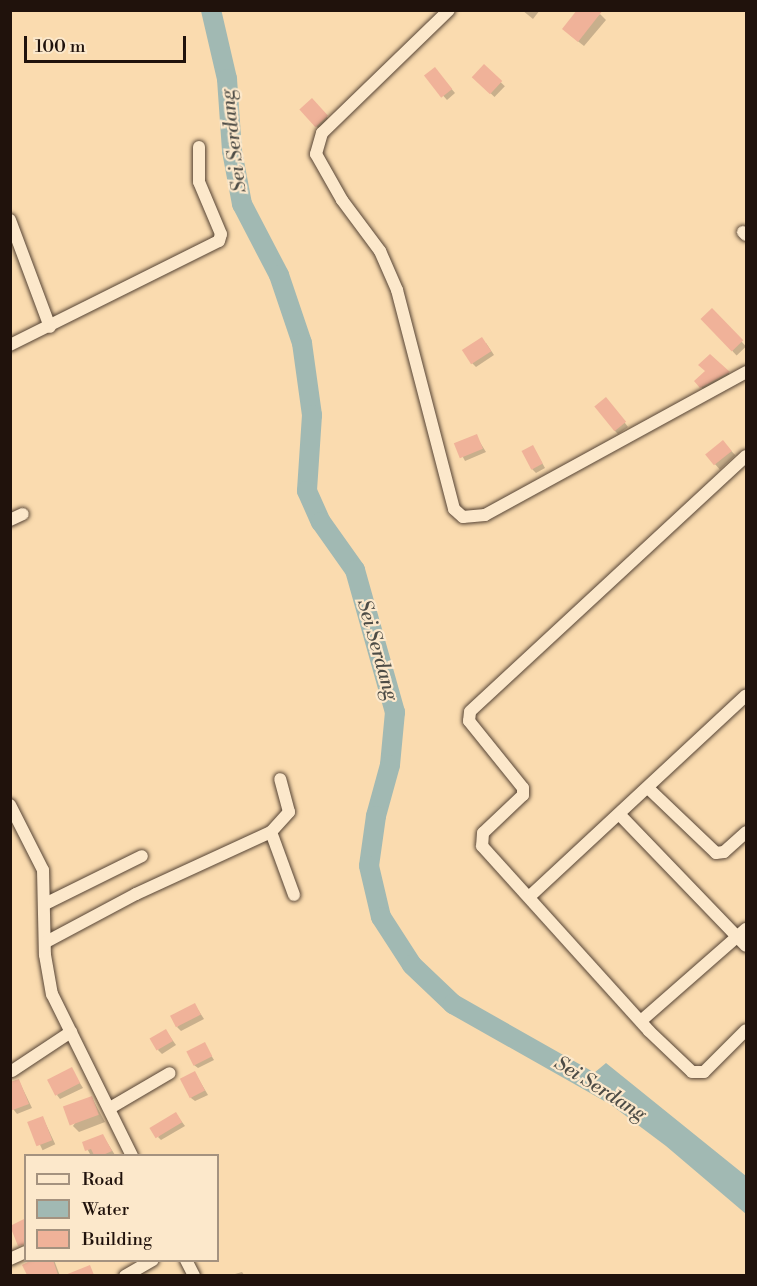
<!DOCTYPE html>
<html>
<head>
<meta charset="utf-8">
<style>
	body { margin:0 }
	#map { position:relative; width:757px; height:1286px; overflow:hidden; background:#fadbaf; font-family:"Libre Bodoni",serif }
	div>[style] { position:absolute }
	.water>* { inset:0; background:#a1b9b3 }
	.shadow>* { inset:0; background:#0003; transform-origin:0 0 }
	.river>* { height:20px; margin:-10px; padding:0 10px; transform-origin:10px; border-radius:10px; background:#a1b9b3 }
	.building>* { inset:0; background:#f0b299; transform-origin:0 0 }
	.roads { filter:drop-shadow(0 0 2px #564435) drop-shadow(0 0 2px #564435) }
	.minor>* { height:12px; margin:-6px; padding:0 6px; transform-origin:6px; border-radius:6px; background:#fce8cb }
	span { translate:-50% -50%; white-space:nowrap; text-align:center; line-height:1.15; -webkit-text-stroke:4.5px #fce8cb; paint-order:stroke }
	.water-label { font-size:20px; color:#4d4c46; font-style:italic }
	.frame { position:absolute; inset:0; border:12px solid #20120c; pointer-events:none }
	.legend { position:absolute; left:24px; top:1154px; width:195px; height:108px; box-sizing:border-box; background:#fce8cb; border:2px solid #a4927f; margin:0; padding:8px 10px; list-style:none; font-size:18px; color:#20120c }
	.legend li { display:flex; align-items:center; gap:12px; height:30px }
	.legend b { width:30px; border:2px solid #a4927f }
	.scale { position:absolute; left:24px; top:36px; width:162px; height:27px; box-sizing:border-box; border:3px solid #20120c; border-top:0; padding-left:8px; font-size:18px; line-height:21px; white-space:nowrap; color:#20120c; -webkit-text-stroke:4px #fce8cb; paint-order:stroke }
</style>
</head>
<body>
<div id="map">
	<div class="water">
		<i style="clip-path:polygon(606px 1063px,746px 1176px,746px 1214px,666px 1146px,582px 1083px)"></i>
	</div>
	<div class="shadow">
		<i style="clip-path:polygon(522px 10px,540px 10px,533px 19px)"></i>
		<i style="clip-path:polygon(600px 14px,606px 20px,584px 46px,570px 35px)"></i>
		<i style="left:484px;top:66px;width:29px;height:15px;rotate:44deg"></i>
		<i style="clip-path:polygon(438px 73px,455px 93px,447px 100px,426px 76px)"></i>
		<i style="left:312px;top:100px;width:28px;height:14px;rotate:49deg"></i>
		<i style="left:712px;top:310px;width:50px;height:13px;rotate:47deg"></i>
		<i style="clip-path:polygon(486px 343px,494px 355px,476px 367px,472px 363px)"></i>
		<i style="clip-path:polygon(710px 356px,732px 376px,705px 391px,696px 382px,707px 371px)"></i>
		<i style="clip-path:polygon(609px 402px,628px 427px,618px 434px,615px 431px)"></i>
		<i style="clip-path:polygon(476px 436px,486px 452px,465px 461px,456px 444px)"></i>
		<i style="left:723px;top:442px;width:18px;height:21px;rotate:47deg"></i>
		<i style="clip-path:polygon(533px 447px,545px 468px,536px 473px,532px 469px)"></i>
		<i style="clip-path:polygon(195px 1005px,204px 1019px,181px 1031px,177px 1027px)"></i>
		<i style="clip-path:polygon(166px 1031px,176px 1045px,162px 1054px,158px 1050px)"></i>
		<i style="clip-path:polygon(204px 1044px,214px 1060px,198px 1068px,194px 1065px)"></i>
		<i style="clip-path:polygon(71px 1069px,83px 1088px,60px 1099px,57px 1095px)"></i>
		<i style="clip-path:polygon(195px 1073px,208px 1095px,195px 1101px,191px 1098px)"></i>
		<i style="clip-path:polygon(19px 1081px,32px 1108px,17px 1114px,10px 1105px)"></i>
		<i style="clip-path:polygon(92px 1098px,105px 1122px,79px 1132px,73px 1126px)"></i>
		<i style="clip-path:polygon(176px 1114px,185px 1126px,161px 1140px,158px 1137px)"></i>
		<i style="left:43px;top:1118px;width:29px;height:14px;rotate:65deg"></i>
		<i style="clip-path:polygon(103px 1136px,115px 1155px,90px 1154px,84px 1143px)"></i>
		<i style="clip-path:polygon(36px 1260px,54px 1260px,60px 1276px,29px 1276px,24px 1266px)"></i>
		<i style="clip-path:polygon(242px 1272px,245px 1276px,228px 1276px)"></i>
	</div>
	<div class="river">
		<i style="left:211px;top:10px;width:71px;rotate:76.9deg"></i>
		<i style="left:227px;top:79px;width:72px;rotate:86deg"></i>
		<i style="left:232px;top:151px;width:54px;rotate:79.3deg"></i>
		<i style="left:242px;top:204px;width:80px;rotate:62.5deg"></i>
		<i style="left:279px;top:275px;width:72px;rotate:71.3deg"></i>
		<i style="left:302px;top:343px;width:73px;rotate:82.1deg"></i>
		<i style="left:312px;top:415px;width:76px;rotate:93.8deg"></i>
		<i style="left:307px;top:491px;width:34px;rotate:66deg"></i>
		<i style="left:321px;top:522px;width:59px;rotate:54.7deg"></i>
		<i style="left:355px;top:570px;width:148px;rotate:74.3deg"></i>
		<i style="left:395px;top:712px;width:53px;rotate:95.4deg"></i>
		<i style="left:390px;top:765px;width:53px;rotate:105.4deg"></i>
		<i style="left:376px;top:816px;width:50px;rotate:98deg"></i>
		<i style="left:369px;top:866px;width:52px;rotate:76.8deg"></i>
		<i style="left:381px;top:917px;width:57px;rotate:57.1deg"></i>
		<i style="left:412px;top:965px;width:57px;rotate:43.6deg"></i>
		<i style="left:453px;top:1004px;width:180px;rotate:29.5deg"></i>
	</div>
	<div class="building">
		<i style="clip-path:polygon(577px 10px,603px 10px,578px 42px,562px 29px)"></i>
		<i style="left:484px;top:64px;width:25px;height:18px;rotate:43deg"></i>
		<i style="left:435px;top:67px;width:28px;height:14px;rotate:52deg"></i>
		<i style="left:312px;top:98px;width:24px;height:17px;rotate:48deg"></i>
		<i style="left:712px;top:308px;width:45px;height:16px;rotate:46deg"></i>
		<i style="left:482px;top:337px;width:17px;height:24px;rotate:57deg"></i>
		<i style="clip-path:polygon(710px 354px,730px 372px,700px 388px,694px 381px,705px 371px,698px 365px)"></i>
		<i style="left:606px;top:397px;width:32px;height:15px;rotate:51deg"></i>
		<i style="left:477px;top:434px;width:16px;height:25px;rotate:68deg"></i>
		<i style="left:723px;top:440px;width:14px;height:23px;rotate:51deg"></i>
		<i style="left:533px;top:445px;width:21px;height:13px;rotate:62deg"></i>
		<i style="left:195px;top:1003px;width:13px;height:28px;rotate:63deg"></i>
		<i style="left:166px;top:1029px;width:14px;height:19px;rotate:60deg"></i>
		<i style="left:205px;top:1042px;width:16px;height:21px;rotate:63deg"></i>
		<i style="left:72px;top:1067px;width:18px;height:28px;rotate:63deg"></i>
		<i style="left:195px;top:1071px;width:22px;height:17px;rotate:63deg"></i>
		<i style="clip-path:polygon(19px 1079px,29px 1104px,10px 1111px,10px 1082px)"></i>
		<i style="left:92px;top:1096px;width:20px;height:31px;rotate:70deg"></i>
		<i style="left:176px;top:1112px;width:12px;height:31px;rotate:59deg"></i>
		<i style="left:43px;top:1116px;width:26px;height:17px;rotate:69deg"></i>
		<i style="clip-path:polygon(103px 1134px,112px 1151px,103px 1155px,94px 1155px,91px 1149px,85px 1151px,82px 1142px)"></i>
		<i style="clip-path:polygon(26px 1218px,26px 1244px,18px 1246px,10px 1226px)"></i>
		<i style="clip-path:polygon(32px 1260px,53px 1260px,58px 1275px,27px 1275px,22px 1265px)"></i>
		<i style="clip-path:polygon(90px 1265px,94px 1275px,65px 1275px)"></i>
	</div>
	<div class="roads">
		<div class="minor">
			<i style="left:449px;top:10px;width:177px;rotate:135.9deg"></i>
			<i style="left:322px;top:133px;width:22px;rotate:106deg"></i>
			<i style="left:316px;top:154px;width:53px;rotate:60.5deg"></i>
			<i style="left:342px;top:200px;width:64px;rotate:53.3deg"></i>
			<i style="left:380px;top:251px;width:43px;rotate:66.4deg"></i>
			<i style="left:397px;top:290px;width:226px;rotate:75.4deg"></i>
			<i style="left:454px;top:509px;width:12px;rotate:42deg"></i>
			<i style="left:463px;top:517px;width:22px;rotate:-5deg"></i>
			<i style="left:485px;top:515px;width:298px;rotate:-28.7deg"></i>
			<i style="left:10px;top:220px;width:114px;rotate:69.5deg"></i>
			<i style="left:743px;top:232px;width:4px;rotate:45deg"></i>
			<i style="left:10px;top:345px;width:233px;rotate:-26.5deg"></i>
			<i style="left:219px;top:241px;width:7px;rotate:-74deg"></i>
			<i style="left:221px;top:234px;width:56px;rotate:-112.9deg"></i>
			<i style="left:199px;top:182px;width:35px;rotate:-90deg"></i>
			<i style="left:746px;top:456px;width:376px;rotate:137.2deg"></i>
			<i style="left:470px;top:712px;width:9px;rotate:96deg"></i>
			<i style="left:469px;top:721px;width:86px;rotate:51.1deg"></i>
			<i style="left:523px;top:788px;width:7px;rotate:90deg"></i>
			<i style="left:523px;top:795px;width:55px;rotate:136.5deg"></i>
			<i style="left:483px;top:833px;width:13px;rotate:94deg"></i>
			<i style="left:482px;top:846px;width:249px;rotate:47.9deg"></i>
			<i style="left:649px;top:1031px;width:59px;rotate:43.6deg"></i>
			<i style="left:692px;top:1072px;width:12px"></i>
			<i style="left:704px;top:1072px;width:59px;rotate:-45deg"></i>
			<i style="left:10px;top:520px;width:14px;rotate:-25deg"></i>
			<i style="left:648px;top:788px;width:94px;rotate:43.7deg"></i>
			<i style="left:716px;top:853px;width:8px;rotate:-7deg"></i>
			<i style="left:724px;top:852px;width:30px;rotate:-42deg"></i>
			<i style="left:10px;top:805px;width:73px;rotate:63.1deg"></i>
			<i style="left:43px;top:870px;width:85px;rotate:88.7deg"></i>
			<i style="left:45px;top:955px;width:40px;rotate:80deg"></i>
			<i style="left:52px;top:994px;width:181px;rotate:63.7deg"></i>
			<i style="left:619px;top:814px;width:183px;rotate:46.1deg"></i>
			<i style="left:271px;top:832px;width:67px;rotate:69.9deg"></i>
			<i style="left:529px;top:897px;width:296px;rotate:-42.9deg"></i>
			<i style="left:45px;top:904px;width:108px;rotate:-26.3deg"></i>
			<i style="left:46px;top:942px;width:102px;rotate:-28.1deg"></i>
			<i style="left:136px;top:894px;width:149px;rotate:-24.7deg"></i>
			<i style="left:271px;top:832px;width:27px;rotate:-48deg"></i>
			<i style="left:289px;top:812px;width:34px;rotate:-105deg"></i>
			<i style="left:642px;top:1020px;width:138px;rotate:-41.2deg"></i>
			<i style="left:12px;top:1071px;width:71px;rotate:-33.5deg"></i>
			<i style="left:110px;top:1108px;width:69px;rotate:-30.3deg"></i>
			<i style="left:10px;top:1259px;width:17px;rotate:-24deg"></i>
			<i style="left:186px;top:1260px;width:18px;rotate:63deg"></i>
			<i style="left:125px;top:1276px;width:32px;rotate:-30deg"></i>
		</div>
	</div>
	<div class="water-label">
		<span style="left:234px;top:141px;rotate:-97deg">Sei Serdang</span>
		<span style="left:377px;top:650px;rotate:74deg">Sei Serdang</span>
		<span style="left:600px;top:1089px;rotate:32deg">Sei Serdang</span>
	</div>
	<div class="frame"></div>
	<ul class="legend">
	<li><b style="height:8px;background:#fce8cb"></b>Road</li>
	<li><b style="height:16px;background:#a1b9b3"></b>Water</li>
	<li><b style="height:16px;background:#f0b299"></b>Building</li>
	</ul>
	<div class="scale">100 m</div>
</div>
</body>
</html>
